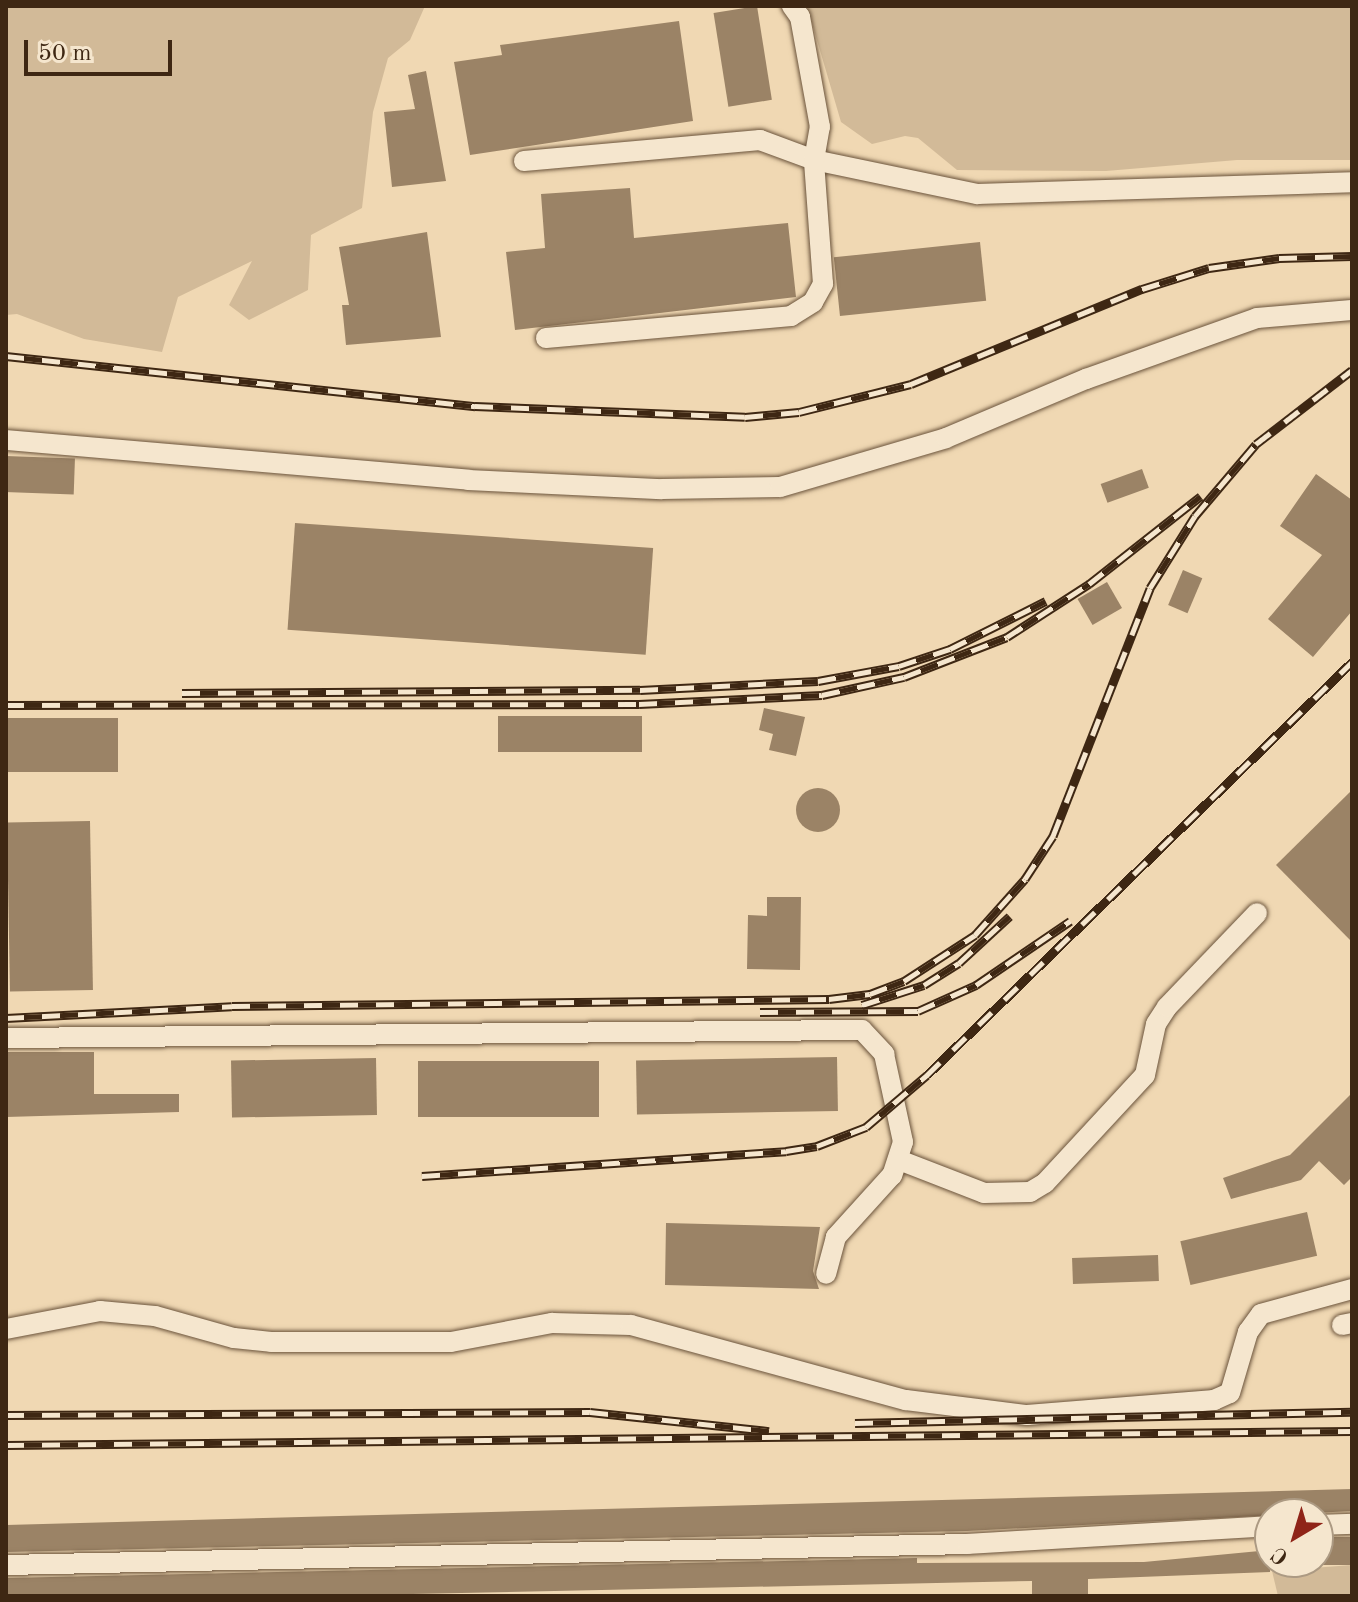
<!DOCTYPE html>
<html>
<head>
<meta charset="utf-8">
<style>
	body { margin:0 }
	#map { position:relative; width:1358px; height:1602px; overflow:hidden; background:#f0d8b3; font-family:"Old Standard TT",serif }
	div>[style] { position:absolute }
	.green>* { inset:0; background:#d2ba98 }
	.building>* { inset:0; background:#9b8366; transform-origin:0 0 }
	.round { border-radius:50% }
	.roads { filter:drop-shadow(0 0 2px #6a533b) drop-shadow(0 0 2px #6a533b) }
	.minor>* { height:20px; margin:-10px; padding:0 10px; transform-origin:10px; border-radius:10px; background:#f5e6ce }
	.rail>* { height:9px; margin-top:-4.5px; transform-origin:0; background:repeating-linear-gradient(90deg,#f5e6ce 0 18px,#3e2713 0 36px); box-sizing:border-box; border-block:2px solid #3e2713 }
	span { translate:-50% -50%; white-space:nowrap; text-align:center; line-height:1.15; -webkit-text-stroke:6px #f5e6ce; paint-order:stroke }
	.frame { position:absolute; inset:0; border:8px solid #3e2713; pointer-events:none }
	.north { position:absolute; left:1254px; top:1498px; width:80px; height:80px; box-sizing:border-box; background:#f5e6ce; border:2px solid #ac9a83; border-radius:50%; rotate:218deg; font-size:22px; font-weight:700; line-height:32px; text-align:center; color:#3e2713 }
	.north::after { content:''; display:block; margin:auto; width:28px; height:36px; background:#8f2418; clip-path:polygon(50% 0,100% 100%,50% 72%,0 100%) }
	.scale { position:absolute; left:24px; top:40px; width:148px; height:36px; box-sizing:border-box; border:4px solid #3e2713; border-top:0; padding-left:10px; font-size:24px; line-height:28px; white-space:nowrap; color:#3e2713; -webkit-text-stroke:6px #f5e6ce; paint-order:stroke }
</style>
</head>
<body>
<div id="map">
	<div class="green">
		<i style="clip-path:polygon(6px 6px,425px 6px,410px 40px,388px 58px,373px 112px,362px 208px,311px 235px,308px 290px,249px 320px,229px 305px,252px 261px,178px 297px,162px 352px,84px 339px,17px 314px,6px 315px)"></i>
		<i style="clip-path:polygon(807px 6px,1352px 6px,1352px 160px,1237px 160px,1106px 171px,957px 170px,918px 138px,905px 136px,872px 144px,841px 122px)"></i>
		<i style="clip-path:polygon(1352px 1565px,1352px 1596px,1278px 1596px,1272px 1571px)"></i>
	</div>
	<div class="building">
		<i style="left:757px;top:6px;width:95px;height:44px;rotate:81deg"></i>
		<i style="clip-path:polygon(679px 21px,693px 121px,470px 155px,454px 62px,502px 55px,500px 45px)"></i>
		<i style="clip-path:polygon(426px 71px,446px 181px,392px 187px,384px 112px,415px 109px,408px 75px)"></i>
		<i style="clip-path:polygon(630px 188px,634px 238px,788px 223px,796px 297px,515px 330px,506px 252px,545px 248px,541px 194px)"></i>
		<i style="clip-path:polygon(427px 232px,441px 337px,346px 345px,342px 305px,349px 305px,339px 247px)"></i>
		<i style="left:980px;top:242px;width:59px;height:147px;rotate:84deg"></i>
		<i style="left:6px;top:456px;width:69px;height:36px;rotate:2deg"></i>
		<i style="left:1142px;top:469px;width:20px;height:44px;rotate:70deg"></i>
		<i style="clip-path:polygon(1316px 474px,1352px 500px,1352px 611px,1313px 657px,1268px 619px,1322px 555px,1280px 526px)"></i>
		<i style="left:295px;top:523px;width:359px;height:107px;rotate:4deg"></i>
		<i style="left:1183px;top:570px;width:21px;height:38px;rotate:23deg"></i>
		<i style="left:1107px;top:582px;width:30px;height:34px;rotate:60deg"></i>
		<i style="clip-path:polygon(764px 708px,805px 717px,796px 756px,769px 750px,773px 734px,759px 730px)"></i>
		<i style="left:642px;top:716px;width:36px;height:144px;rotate:90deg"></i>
		<i style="left:6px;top:718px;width:112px;height:54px"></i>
		<i class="round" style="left:796px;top:788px;width:44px;height:44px"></i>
		<i style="clip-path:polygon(1352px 790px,1352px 942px,1276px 865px)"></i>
		<i style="left:90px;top:821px;width:169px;height:83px;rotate:89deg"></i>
		<i style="clip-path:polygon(767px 897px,801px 897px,800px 970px,747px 969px,748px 915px,767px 916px)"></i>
		<i style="clip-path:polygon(6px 1052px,94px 1052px,94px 1094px,179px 1094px,179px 1112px,6px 1117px)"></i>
		<i style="left:837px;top:1057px;width:54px;height:201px;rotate:89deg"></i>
		<i style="left:376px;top:1058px;width:57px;height:145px;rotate:89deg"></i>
		<i style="left:599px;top:1061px;width:56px;height:181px;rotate:90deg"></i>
		<i style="clip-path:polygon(1352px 1093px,1352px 1177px,1344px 1185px,1319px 1161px,1301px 1180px,1231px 1199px,1223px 1178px,1290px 1155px)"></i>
		<i style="left:1307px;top:1212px;width:45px;height:130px;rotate:77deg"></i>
		<i style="clip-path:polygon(666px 1223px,820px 1227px,813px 1271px,819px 1289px,665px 1285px)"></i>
		<i style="left:1158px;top:1255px;width:26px;height:86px;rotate:88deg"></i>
		<i style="clip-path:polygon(1352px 1489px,1352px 1511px,967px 1531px,6px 1552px,6px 1525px)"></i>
		<i style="left:1352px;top:1537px;width:28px;height:34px;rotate:90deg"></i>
		<i style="clip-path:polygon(1270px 1550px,1270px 1572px,1088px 1579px,1088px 1596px,1032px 1596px,1032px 1581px,315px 1596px,6px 1596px,6px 1578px,917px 1558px,917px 1563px,1144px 1562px)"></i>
	</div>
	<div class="roads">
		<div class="minor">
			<i style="left:524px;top:161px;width:237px;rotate:-5.1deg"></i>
			<i style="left:760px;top:140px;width:58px;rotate:20.3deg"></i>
			<i style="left:814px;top:160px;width:167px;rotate:11.8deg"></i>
			<i style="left:977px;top:194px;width:375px;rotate:-1.8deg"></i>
			<i style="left:546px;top:338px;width:246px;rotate:-5.1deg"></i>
			<i style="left:791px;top:316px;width:26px;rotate:-32deg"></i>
			<i style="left:813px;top:302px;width:21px;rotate:-61deg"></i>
			<i style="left:823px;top:284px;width:124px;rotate:-94.2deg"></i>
			<i style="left:814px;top:160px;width:34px;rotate:-80deg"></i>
			<i style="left:820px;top:127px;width:112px;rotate:-100.3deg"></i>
			<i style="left:800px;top:17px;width:14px;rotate:-126deg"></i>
			<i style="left:6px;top:440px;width:464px;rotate:4.9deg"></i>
			<i style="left:468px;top:480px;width:194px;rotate:2.7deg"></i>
			<i style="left:662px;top:489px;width:118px;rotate:-1deg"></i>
			<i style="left:780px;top:487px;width:173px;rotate:-16.4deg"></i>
			<i style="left:946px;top:438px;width:152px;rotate:-22.9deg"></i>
			<i style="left:1086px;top:379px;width:182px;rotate:-19.6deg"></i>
			<i style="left:1257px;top:318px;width:95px;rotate:-4.8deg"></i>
			<i style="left:6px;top:1038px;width:856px;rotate:-0.54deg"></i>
			<i style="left:862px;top:1030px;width:33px;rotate:47deg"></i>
			<i style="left:884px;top:1054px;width:90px;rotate:77.8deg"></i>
			<i style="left:903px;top:1142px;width:35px;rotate:108deg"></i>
			<i style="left:892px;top:1175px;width:84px;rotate:132.1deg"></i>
			<i style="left:836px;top:1237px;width:38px;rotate:105deg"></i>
			<i style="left:899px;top:1160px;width:91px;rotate:21.2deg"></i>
			<i style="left:984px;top:1193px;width:46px;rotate:-1.2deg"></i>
			<i style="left:1030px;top:1192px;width:17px;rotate:-31deg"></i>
			<i style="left:1045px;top:1183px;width:147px;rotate:-47.2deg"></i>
			<i style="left:1145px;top:1075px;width:52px;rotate:-77.8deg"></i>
			<i style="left:1156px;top:1024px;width:20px;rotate:-57deg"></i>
			<i style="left:1167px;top:1007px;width:130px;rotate:-46.2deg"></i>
			<i style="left:1342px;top:1325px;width:10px;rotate:-11deg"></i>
			<i style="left:6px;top:1329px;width:96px;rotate:-10.8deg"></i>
			<i style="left:100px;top:1311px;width:55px;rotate:5.2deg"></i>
			<i style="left:155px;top:1316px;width:82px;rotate:15.6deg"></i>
			<i style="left:234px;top:1338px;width:37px;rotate:6deg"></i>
			<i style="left:271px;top:1342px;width:180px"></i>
			<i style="left:451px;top:1342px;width:103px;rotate:-10.7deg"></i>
			<i style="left:552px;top:1323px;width:79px;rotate:1.5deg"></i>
			<i style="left:631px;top:1325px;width:285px;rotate:15.3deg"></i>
			<i style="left:906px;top:1400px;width:122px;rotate:7.1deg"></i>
			<i style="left:1027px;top:1415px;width:188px;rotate:-4.6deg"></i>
			<i style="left:1214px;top:1400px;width:17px;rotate:-24deg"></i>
			<i style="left:1230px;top:1393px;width:64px;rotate:-73.6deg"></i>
			<i style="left:1248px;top:1332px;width:22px;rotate:-54deg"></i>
			<i style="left:1261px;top:1314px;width:94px;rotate:-15.4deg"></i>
			<i style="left:1318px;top:1525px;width:34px;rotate:-2deg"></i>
			<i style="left:6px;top:1565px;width:962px;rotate:-1.25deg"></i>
			<i style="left:968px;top:1544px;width:303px;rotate:-3.4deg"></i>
		</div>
	</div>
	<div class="rail">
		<i style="left:6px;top:356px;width:472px;rotate:6.1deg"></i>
		<i style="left:475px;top:406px;width:270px;rotate:2.3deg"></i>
		<i style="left:745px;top:417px;width:54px;rotate:-5.3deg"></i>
		<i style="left:799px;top:412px;width:115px;rotate:-14deg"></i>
		<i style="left:911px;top:384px;width:250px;rotate:-22.4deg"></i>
		<i style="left:1142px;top:289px;width:70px;rotate:-17.4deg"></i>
		<i style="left:1209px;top:268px;width:71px;rotate:-8.1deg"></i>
		<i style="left:1279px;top:258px;width:73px;rotate:-1.6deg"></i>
		<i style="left:182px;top:693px;width:458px;rotate:-0.4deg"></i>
		<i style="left:640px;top:690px;width:178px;rotate:-2.9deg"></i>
		<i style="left:818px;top:681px;width:82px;rotate:-10.5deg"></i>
		<i style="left:899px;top:666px;width:54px;rotate:-18.4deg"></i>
		<i style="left:950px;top:649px;width:107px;rotate:-26.6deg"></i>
		<i style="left:6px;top:705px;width:633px;rotate:-0.09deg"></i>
		<i style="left:639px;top:704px;width:183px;rotate:-2.8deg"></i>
		<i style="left:822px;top:695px;width:84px;rotate:-12.4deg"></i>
		<i style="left:904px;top:677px;width:110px;rotate:-21.2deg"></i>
		<i style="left:1007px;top:637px;width:98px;rotate:-32.9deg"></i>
		<i style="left:1089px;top:584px;width:142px;rotate:-38.2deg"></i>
		<i style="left:862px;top:1005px;width:65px;rotate:-17.9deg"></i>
		<i style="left:924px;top:985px;width:41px;rotate:-32.2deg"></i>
		<i style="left:959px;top:963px;width:69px;rotate:-42.7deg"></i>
		<i style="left:760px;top:1012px;width:158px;rotate:-0.4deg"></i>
		<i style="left:918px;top:1011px;width:64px;rotate:-24.1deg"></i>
		<i style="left:976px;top:985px;width:114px;rotate:-34.2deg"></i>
		<i style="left:6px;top:1018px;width:226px;rotate:-3deg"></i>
		<i style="left:232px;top:1006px;width:597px;rotate:-0.67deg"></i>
		<i style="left:829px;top:999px;width:41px;rotate:-7deg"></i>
		<i style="left:870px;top:994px;width:36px;rotate:-21deg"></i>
		<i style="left:904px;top:981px;width:85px;rotate:-32.9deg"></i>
		<i style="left:975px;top:935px;width:75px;rotate:-48.2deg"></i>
		<i style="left:1025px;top:879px;width:51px;rotate:-56.9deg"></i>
		<i style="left:1053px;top:836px;width:266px;rotate:-68.6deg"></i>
		<i style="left:1150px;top:588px;width:85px;rotate:-58deg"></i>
		<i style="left:1195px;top:516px;width:94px;rotate:-49.7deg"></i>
		<i style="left:1256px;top:444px;width:121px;rotate:-37.6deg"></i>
		<i style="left:422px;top:1176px;width:365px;rotate:-3.9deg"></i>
		<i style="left:786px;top:1151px;width:31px;rotate:-9deg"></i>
		<i style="left:817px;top:1146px;width:53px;rotate:-21.2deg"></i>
		<i style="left:866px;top:1127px;width:80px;rotate:-40.4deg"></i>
		<i style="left:927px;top:1075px;width:593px;rotate:-44.18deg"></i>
		<i style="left:6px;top:1415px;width:584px;rotate:-0.29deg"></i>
		<i style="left:590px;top:1412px;width:180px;rotate:6.1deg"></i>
		<i style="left:855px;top:1423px;width:497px;rotate:-1.3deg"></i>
		<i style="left:6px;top:1445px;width:1346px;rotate:-0.6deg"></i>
	</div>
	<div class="frame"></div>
	<div class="north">С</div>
	<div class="scale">50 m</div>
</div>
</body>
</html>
